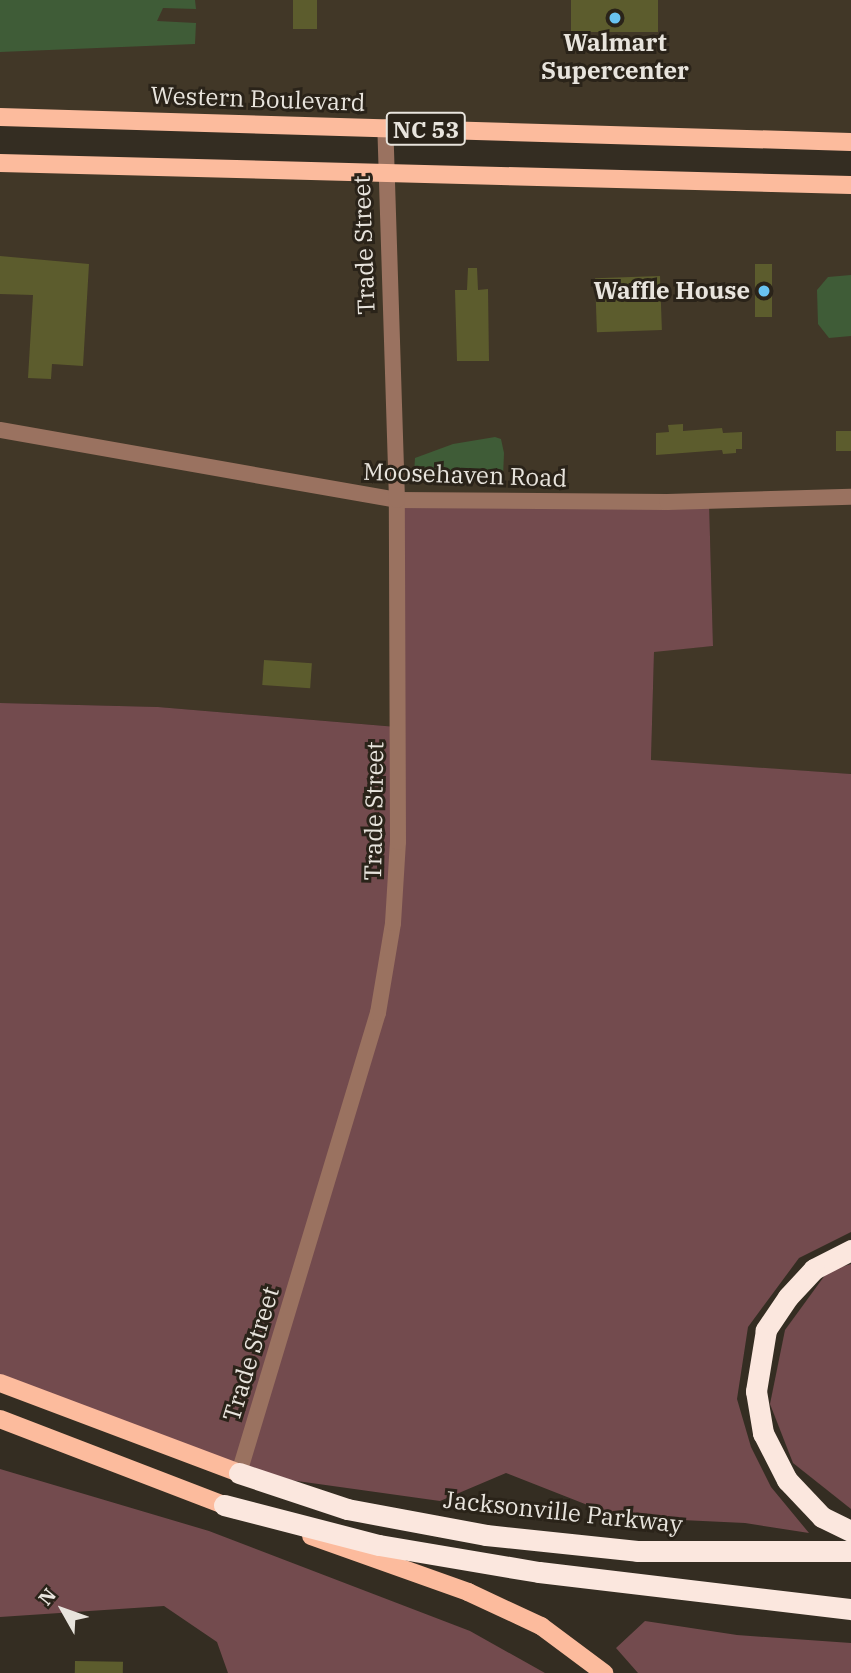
<!DOCTYPE html>
<html>
<head>
<meta charset="utf-8">
<style>
	body { margin:0 }
	#map { position:relative; width:851px; height:1673px; overflow:hidden; background:#342d22; font-family:"IBM Plex Serif",serif }
	div>[style] { position:absolute }
	.built>* { inset:0; background:#413727 }
	.green>* { inset:0; background:#734b4e }
	.water>* { inset:0; background:#3f5c37 }
	.building>* { inset:0; background:#5c5c2d; transform-origin:0 0 }
	.minor>* { height:16px; margin:-8px; padding:0 8px; transform-origin:8px; border-radius:8px; background:#9a7260 }
	.major>* { height:18px; margin:-9px; padding:0 9px; transform-origin:9px; border-radius:9px; background:#fcbb9d }
	.highway>* { height:21px; margin:-10.5px; padding:0 10.5px; transform-origin:10.5px; border-radius:10.5px; background:#fbe7de }
	.dots>* { width:19px; height:19px; translate:-50% -50%; box-sizing:border-box; border:4px solid #2a2319; border-radius:50% }
	span { translate:-50% -50%; white-space:nowrap; text-align:center; line-height:1.15; -webkit-text-stroke:6px #2a2319; paint-order:stroke }
	.shield-label span { padding:2px 5px; background:#2a2319; border:2px solid; border-radius:5px; -webkit-text-stroke-width:0 }
	.shield-label { font-size:23px; color:#e8e4dd; font-weight:700 }
	.poi-label { font-size:24px; color:#e8e4dd; font-weight:700 }
	.right { translate:-100% -50%; text-align:right }
	.street-label { font-size:24px; color:#e8e4dd }
	.north { position:absolute; left:28px; top:1575px; width:70px; height:70px; -webkit-text-stroke:5px #2a2319; paint-order:stroke; rotate:310deg; font-size:19px; font-weight:700; line-height:28px; text-align:center; color:#e8e4dd }
	.north::after { content:''; display:block; margin:auto; width:24px; height:32px; background:#e8e4dd; clip-path:polygon(50% 0,100% 100%,50% 72%,0 100%) }
</style>
</head>
<body>
<div id="map">
	<div class="built">
		<i style="clip-path:polygon(0 0,851px 0,851px 142px,0 117px)"></i>
		<i style="clip-path:polygon(0 163px,851px 185px,851px 774px,651px 761px,654px 651px,713px 646px,709px 502px,398px 727px,158px 707px,0 703px)"></i>
	</div>
	<div class="green">
		<i style="clip-path:polygon(397px 500px,709px 501px,713px 646px,654px 652px,651px 760px,851px 774px,851px 1232px,799px 1258px,748px 1327px,737px 1399px,751px 1447px,771px 1487px,809px 1533px,745px 1523px,618px 1517px,506px 1473px,440px 1501px,239px 1473px,0 1383px,0 703px,158px 707px,397px 727px)"></i>
		<i style="clip-path:polygon(851px 1264px,851px 1509px,793px 1463px,770px 1404px,785px 1330px,828px 1271px)"></i>
		<i style="clip-path:polygon(0 1469px,209px 1531px,470px 1631px,545px 1673px,228px 1673px,217px 1642px,164px 1606px,0 1617px)"></i>
		<i style="clip-path:polygon(645px 1621px,737px 1635px,851px 1643px,851px 1673px,638px 1673px,616px 1648px)"></i>
	</div>
	<div class="water">
		<i style="clip-path:polygon(0 0,195px 0,196px 9px,163px 8px,157px 21px,196px 23px,195px 44px,0 52px)"></i>
		<i style="clip-path:polygon(851px 275px,851px 336px,829px 338px,818px 324px,817px 290px,828px 277px)"></i>
		<i style="clip-path:polygon(495px 437px,501px 439px,504px 453px,503px 477px,414px 475px,415px 458px,453px 444px)"></i>
	</div>
	<div class="building">
		<i style="left:293px;top:0;width:24px;height:29px"></i>
		<i style="left:571px;top:0;width:87px;height:32px"></i>
		<i style="clip-path:polygon(0 256px,89px 264px,83px 366px,52px 364px,51px 379px,28px 378px,33px 295px,0 294px)"></i>
		<i style="left:755px;top:264px;width:17px;height:53px"></i>
		<i style="clip-path:polygon(468px 268px,477px 268px,478px 290px,488px 289px,489px 361px,457px 361px,455px 290px,467px 290px)"></i>
		<i style="left:660px;top:276px;width:54px;height:65px;rotate:88deg"></i>
		<i style="clip-path:polygon(683px 424px,683px 431px,722px 428px,723px 433px,742px 432px,742px 449px,736px 449px,736px 453px,723px 454px,722px 450px,656px 455px,656px 433px,669px 432px,668px 425px)"></i>
		<i style="left:851px;top:431px;width:20px;height:15px;rotate:90deg"></i>
		<i style="left:264px;top:660px;width:48px;height:25px;rotate:4deg"></i>
		<i style="left:75px;top:1661px;width:48px;height:12px;rotate:1deg"></i>
	</div>
	<div class="minor">
		<i style="left:0;top:430px;width:403px;rotate:10deg"></i>
		<i style="left:397px;top:500px;width:270px;rotate:0.4deg"></i>
		<i style="left:667px;top:502px;width:184px;rotate:-1.6deg"></i>
		<i style="left:239px;top:1473px;width:481px;rotate:-73.2deg"></i>
		<i style="left:378px;top:1013px;width:91px;rotate:-80.5deg"></i>
		<i style="left:393px;top:923px;width:81px;rotate:-86.5deg"></i>
		<i style="left:398px;top:842px;width:342px;rotate:-90.2deg"></i>
		<i style="left:397px;top:500px;width:373px;rotate:-91.8deg"></i>
	</div>
	<div class="major">
		<i style="left:0;top:117px;width:851px;rotate:1.68deg"></i>
		<i style="left:0;top:163px;width:851px;rotate:1.48deg"></i>
		<i style="left:0;top:1383px;width:255px;rotate:20.6deg"></i>
		<i style="left:0;top:1419px;width:252px;rotate:21deg"></i>
		<i style="left:311px;top:1536px;width:167px;rotate:19.6deg"></i>
		<i style="left:468px;top:1592px;width:81px;rotate:25deg"></i>
		<i style="left:541px;top:1626px;width:79px;rotate:36.7deg"></i>
	</div>
	<div class="highway">
		<i style="left:851px;top:1250px;width:42px;rotate:152.8deg"></i>
		<i style="left:814px;top:1269px;width:38px;rotate:133deg"></i>
		<i style="left:788px;top:1297px;width:40px;rotate:124deg"></i>
		<i style="left:766px;top:1330px;width:62px;rotate:99.3deg"></i>
		<i style="left:756px;top:1391px;width:43px;rotate:80.5deg"></i>
		<i style="left:763px;top:1433px;width:53px;rotate:62.9deg"></i>
		<i style="left:787px;top:1480px;width:51px;rotate:46.6deg"></i>
		<i style="left:822px;top:1517px;width:32px;rotate:26deg"></i>
		<i style="left:239px;top:1473px;width:114px;rotate:18.4deg"></i>
		<i style="left:347px;top:1509px;width:141px;rotate:10.6deg"></i>
		<i style="left:486px;top:1535px;width:152px;rotate:6deg"></i>
		<i style="left:637px;top:1551px;width:214px"></i>
		<i style="left:224px;top:1505px;width:160px;rotate:14.5deg"></i>
		<i style="left:379px;top:1545px;width:162px;rotate:9.6deg"></i>
		<i style="left:539px;top:1572px;width:314px;rotate:6.8deg"></i>
	</div>
	<div class="dots">
		<i style="left:615px;top:18px;background:#69c3f1"></i>
		<i style="left:764px;top:291px;background:#69c3f1"></i>
	</div>
	<div class="shield-label">
		<span style="left:426px;top:129px">NC 53</span>
	</div>
	<div class="poi-label">
		<span style="left:615px;top:57px">Walmart<br>Supercenter</span>
		<span class="right" style="left:750px;top:291px">Waffle House</span>
	</div>
	<div class="street-label">
		<span style="left:258px;top:99px;rotate:2deg">Western Boulevard</span>
		<span style="left:364px;top:245px;rotate:-92deg">Trade Street</span>
		<span style="left:465px;top:475px;rotate:2deg">Moosehaven Road</span>
		<span style="left:374px;top:811px;rotate:-89deg">Trade Street</span>
		<span style="left:251px;top:1354px;rotate:-73deg">Trade Street</span>
		<span style="left:563px;top:1512px;rotate:6deg">Jacksonville Parkway</span>
	</div>
	<div class="north">N</div>
</div>
</body>
</html>
